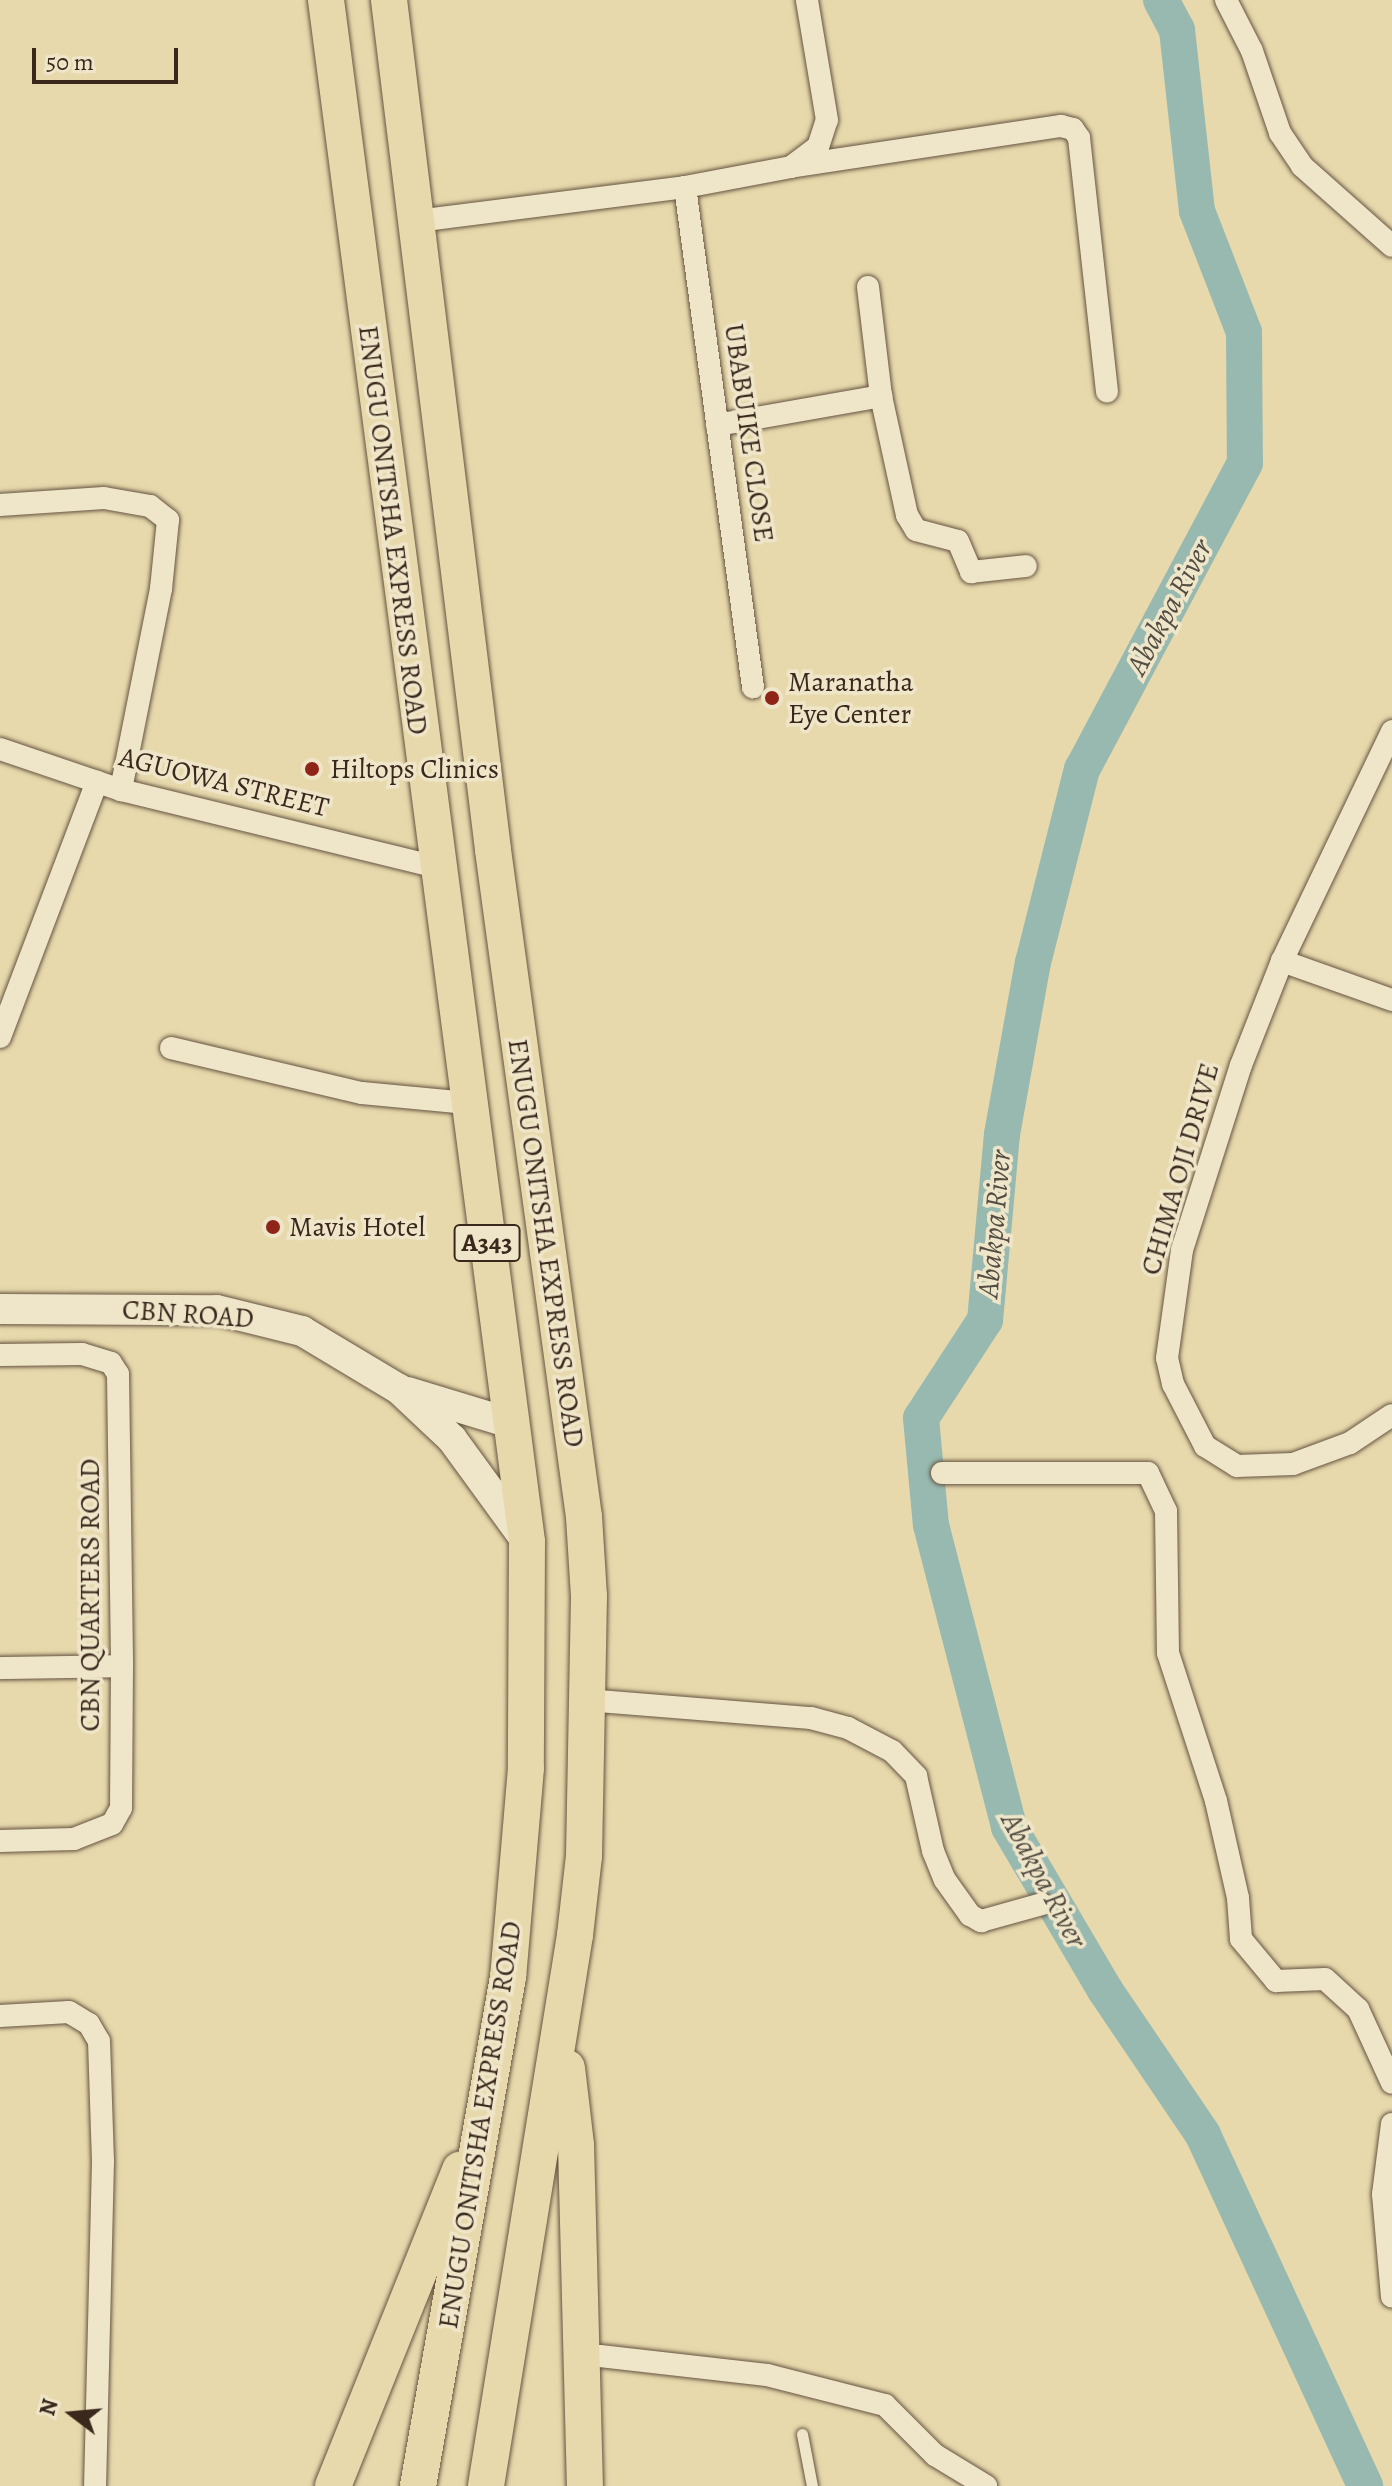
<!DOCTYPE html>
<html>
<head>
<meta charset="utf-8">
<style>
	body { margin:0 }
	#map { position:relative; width:1392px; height:2486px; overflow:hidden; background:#e7d9ac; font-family:Alegreya,serif }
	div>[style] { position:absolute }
	.river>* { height:36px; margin:-18px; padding:0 18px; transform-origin:18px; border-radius:18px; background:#98b9b0 }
	.roads { filter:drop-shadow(0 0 2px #665441) drop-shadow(0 0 2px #665441) }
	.service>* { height:11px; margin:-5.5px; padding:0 5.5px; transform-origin:5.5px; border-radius:5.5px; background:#efe6c9 }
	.minor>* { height:22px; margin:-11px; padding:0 11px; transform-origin:11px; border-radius:11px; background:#efe6c9 }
	.secondary>* { height:30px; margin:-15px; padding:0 15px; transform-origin:15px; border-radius:15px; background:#efe6c9 }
	.trunk>* { height:36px; margin:-18px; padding:0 18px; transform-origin:18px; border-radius:18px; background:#e7d9ac }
	.dots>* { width:22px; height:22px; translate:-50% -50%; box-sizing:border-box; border:4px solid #efe6c9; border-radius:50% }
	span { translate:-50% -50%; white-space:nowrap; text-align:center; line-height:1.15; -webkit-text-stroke:7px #efe6c9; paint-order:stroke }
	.shield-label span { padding:2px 6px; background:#efe6c9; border:2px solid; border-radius:6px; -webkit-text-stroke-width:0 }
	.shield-label { font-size:26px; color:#3b281d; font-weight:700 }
	.street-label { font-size:28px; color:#3b281d }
	.poi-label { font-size:28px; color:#3b281d }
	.left { translate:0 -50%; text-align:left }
	.water-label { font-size:30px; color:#524c42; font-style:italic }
	.north { position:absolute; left:32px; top:2374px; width:80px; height:80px; -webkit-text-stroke:6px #efe6c9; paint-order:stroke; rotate:286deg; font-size:22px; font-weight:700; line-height:32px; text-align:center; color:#3b281d }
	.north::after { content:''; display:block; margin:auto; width:28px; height:36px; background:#3b281d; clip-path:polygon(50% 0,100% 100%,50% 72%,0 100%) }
	.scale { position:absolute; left:32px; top:48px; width:146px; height:36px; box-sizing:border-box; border:4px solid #3b281d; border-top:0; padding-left:10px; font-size:24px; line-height:28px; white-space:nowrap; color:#3b281d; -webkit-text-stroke:6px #efe6c9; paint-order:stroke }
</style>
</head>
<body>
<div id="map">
	<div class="river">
		<i style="left:1161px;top:0;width:34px;rotate:62deg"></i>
		<i style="left:1177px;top:30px;width:182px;rotate:83.7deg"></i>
		<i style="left:1197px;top:211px;width:130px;rotate:68.8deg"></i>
		<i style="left:1244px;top:332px;width:131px;rotate:89.6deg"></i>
		<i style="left:1245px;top:463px;width:347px;rotate:118deg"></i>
		<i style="left:1082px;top:769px;width:199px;rotate:104.2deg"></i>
		<i style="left:1033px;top:962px;width:175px;rotate:100.2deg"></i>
		<i style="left:1002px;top:1134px;width:187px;rotate:95.2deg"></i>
		<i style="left:985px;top:1320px;width:117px;rotate:123.1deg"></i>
		<i style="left:921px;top:1418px;width:107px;rotate:84.7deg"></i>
		<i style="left:931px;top:1525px;width:312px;rotate:75.5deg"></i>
		<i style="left:1009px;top:1827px;width:189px;rotate:59.5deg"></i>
		<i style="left:1105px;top:1990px;width:175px;rotate:55.9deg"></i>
		<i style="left:1203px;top:2135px;width:387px;rotate:65.2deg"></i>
	</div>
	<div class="roads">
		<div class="service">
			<i style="left:802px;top:2434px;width:53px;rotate:79.1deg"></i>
		</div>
		<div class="minor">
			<i style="left:1226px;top:0;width:57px;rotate:63deg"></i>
			<i style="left:1252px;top:51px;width:87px;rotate:71.1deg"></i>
			<i style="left:1280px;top:133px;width:40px;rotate:56deg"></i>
			<i style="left:1302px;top:166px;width:120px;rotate:41.6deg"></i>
			<i style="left:795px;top:166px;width:269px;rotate:-8.6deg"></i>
			<i style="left:1061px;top:126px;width:12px;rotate:14deg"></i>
			<i style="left:1073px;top:129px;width:11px;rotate:56deg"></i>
			<i style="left:1079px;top:138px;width:255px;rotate:83.7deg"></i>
			<i style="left:685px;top:187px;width:505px;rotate:82.26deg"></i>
			<i style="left:417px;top:221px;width:270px;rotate:-7.2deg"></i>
			<i style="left:685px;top:187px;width:108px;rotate:-10.7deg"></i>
			<i style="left:791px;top:167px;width:34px;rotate:-37deg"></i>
			<i style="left:818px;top:147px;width:28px;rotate:-72deg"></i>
			<i style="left:827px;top:120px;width:122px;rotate:-99.5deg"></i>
			<i style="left:868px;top:287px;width:110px;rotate:83.2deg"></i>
			<i style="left:881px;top:396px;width:122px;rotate:77.7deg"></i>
			<i style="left:907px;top:515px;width:17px;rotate:59deg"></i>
			<i style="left:916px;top:530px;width:43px;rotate:14.7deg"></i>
			<i style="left:958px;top:541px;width:34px;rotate:67deg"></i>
			<i style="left:971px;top:572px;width:55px;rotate:-6.2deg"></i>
			<i style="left:717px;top:425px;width:167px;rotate:-10deg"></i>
			<i style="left:0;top:505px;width:104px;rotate:-3.9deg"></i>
			<i style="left:104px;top:498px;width:47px;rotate:9.9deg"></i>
			<i style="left:150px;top:506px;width:23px;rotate:38deg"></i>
			<i style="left:168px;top:520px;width:69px;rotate:95.8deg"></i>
			<i style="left:161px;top:589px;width:205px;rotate:101.3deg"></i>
			<i style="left:0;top:749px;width:128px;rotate:18.7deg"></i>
			<i style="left:121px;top:790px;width:325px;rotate:13.7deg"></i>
			<i style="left:1282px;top:961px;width:255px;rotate:-64.4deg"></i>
			<i style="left:1392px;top:1000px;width:117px;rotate:-160.5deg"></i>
			<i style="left:1282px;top:961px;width:112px;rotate:111.5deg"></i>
			<i style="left:1241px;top:1065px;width:194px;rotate:107.7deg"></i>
			<i style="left:1182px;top:1250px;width:109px;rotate:97.9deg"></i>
			<i style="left:1167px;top:1358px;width:27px;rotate:77deg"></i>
			<i style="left:1173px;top:1384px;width:70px;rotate:62.7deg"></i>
			<i style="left:1205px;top:1446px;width:38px;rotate:32deg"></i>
			<i style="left:1237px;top:1466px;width:56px;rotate:-2deg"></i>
			<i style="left:1293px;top:1464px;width:61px;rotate:-20.2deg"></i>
			<i style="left:1350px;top:1443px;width:50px;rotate:-33.7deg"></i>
			<i style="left:0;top:1037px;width:273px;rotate:-69.2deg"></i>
			<i style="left:171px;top:1048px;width:196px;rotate:13.3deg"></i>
			<i style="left:362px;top:1093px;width:106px;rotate:5.4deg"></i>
			<i style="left:0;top:1355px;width:82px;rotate:-0.7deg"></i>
			<i style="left:82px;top:1354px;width:30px;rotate:17deg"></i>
			<i style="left:111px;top:1363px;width:13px;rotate:58deg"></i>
			<i style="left:118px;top:1374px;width:292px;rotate:89.2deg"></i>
			<i style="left:122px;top:1666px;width:142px;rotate:90.4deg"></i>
			<i style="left:121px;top:1808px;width:18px;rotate:119deg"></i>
			<i style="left:112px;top:1824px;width:41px;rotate:158.5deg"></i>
			<i style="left:74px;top:1839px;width:74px;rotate:178.5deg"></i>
			<i style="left:942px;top:1473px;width:206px"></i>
			<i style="left:1148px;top:1473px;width:42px;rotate:64.7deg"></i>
			<i style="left:1166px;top:1511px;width:142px;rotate:89.2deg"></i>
			<i style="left:1168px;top:1653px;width:156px;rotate:72deg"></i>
			<i style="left:1216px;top:1801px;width:99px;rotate:77.2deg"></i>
			<i style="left:1238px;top:1898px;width:41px;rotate:85.8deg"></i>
			<i style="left:1241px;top:1939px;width:55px;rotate:50.2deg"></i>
			<i style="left:1276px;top:1981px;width:49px;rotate:-2.3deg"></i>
			<i style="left:1325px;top:1979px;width:45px;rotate:42.3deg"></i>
			<i style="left:1358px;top:2009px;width:81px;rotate:65.3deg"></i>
			<i style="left:0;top:1668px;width:122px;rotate:-0.9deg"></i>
			<i style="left:586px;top:1700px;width:226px;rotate:4.6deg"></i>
			<i style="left:811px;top:1718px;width:38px;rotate:15deg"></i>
			<i style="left:848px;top:1728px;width:50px;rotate:27.6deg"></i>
			<i style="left:892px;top:1751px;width:35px;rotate:46deg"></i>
			<i style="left:916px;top:1776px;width:77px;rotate:77.2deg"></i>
			<i style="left:933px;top:1851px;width:31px;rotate:68deg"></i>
			<i style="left:945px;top:1880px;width:43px;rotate:54.5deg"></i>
			<i style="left:970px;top:1915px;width:13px;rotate:29deg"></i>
			<i style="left:981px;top:1921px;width:63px;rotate:-15.6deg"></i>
			<i style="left:0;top:2016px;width:69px;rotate:-3.3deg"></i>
			<i style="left:69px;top:2012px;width:23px;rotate:31deg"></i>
			<i style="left:89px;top:2024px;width:20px;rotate:60deg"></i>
			<i style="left:99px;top:2041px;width:120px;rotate:88.1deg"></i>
			<i style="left:103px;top:2161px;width:325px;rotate:91.4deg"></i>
			<i style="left:1392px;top:2124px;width:71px;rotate:97.3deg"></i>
			<i style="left:1383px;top:2194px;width:103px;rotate:85deg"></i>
			<i style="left:600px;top:2356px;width:168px;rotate:6.5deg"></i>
			<i style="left:767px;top:2375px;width:122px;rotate:14.3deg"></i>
			<i style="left:885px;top:2405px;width:71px;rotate:45deg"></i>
			<i style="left:935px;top:2455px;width:60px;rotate:31.3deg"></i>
		</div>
		<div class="secondary">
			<i style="left:0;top:1309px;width:217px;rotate:0.3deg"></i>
			<i style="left:217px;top:1310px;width:88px;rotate:13.9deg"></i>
			<i style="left:302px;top:1331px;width:113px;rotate:30.9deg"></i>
			<i style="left:399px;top:1389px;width:73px;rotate:43.3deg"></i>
			<i style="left:452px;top:1439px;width:127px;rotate:53.9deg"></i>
			<i style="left:408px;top:1392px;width:110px;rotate:16.9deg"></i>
		</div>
		<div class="trunk">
			<i style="left:326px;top:0;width:1555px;rotate:82.57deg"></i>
			<i style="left:527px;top:1542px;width:226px;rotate:90.3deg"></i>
			<i style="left:526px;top:1768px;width:210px;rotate:94.9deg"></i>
			<i style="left:508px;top:1977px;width:517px;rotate:100.03deg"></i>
			<i style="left:389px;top:0;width:856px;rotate:83.02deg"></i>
			<i style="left:493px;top:850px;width:673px;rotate:82.23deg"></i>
			<i style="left:584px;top:1517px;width:79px;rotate:86.4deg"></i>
			<i style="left:589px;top:1596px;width:260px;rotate:91.1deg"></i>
			<i style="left:584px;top:1856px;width:80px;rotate:96.5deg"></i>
			<i style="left:575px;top:1935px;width:558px;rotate:99.18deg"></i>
			<i style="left:567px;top:2068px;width:78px;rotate:83.3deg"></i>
			<i style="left:576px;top:2145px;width:341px;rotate:88.5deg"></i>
			<i style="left:333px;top:2486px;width:341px;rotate:-68.1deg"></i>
		</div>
	</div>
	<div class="dots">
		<i style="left:772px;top:698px;background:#8f2418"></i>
		<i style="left:312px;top:769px;background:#8f2418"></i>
		<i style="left:273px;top:1227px;background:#8f2418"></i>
	</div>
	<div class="shield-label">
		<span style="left:487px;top:1243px">A343</span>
	</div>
	<div class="street-label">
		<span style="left:749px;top:433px;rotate:82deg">UBABUIKE CLOSE</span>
		<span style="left:393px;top:530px;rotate:83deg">ENUGU ONITSHA EXPRESS ROAD</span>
		<span style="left:224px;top:782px;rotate:14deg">AGUOWA STREET</span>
		<span style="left:1180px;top:1169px;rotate:-74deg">CHIMA OJI DRIVE</span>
		<span style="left:546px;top:1243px;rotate:82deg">ENUGU ONITSHA EXPRESS ROAD</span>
		<span style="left:188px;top:1314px;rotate:4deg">CBN ROAD</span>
		<span style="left:90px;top:1595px;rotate:-90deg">CBN QUARTERS ROAD</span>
		<span style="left:480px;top:2125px;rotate:-81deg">ENUGU ONITSHA EXPRESS ROAD</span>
	</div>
	<div class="poi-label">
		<span class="left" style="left:788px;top:698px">Maranatha<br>Eye Center</span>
		<span class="left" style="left:330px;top:769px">Hiltops Clinics</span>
		<span class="left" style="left:289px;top:1227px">Mavis Hotel</span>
	</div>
	<div class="water-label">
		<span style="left:1169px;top:607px;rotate:-62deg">Abakpa River</span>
		<span style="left:994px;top:1224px;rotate:-85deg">Abakpa River</span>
		<span style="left:1044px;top:1880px;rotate:62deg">Abakpa River</span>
	</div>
	<div class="north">N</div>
	<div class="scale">50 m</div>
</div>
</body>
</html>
